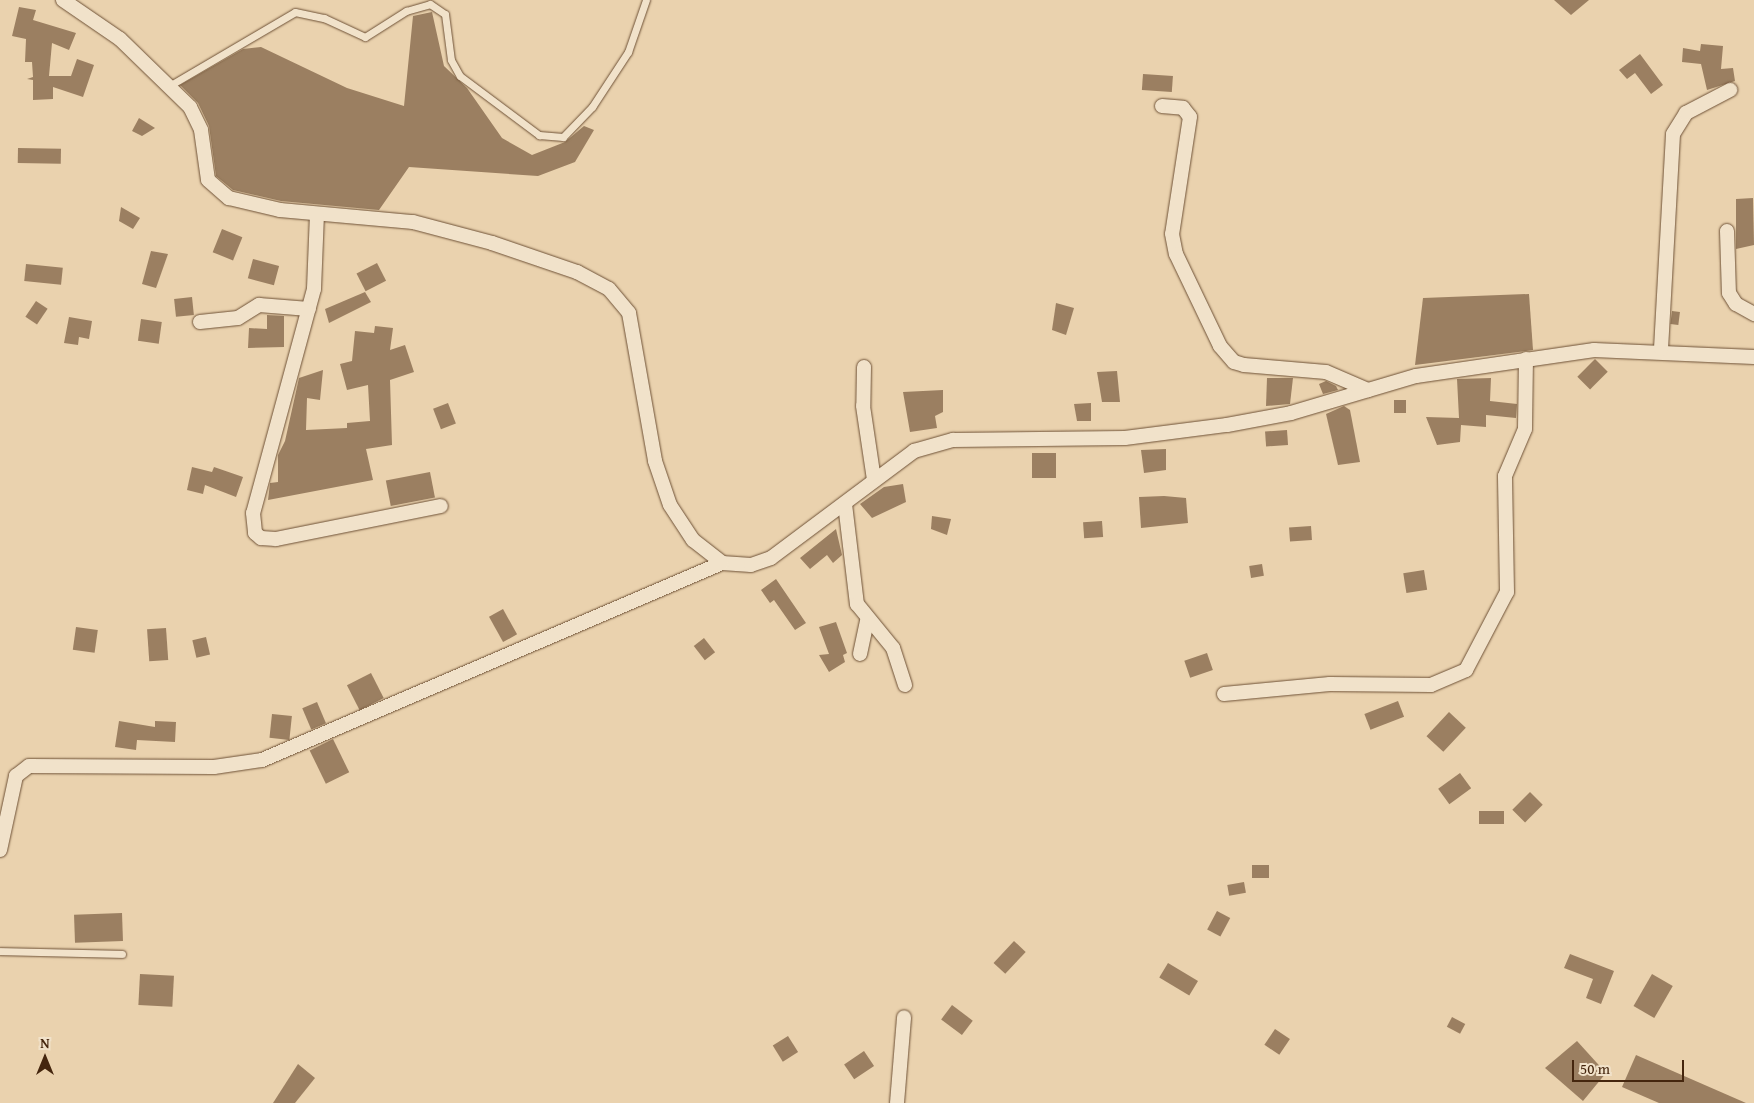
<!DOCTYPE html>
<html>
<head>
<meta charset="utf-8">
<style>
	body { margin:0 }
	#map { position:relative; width:1754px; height:1103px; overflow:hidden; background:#ead2ae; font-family:"Gentium Book Plus",serif }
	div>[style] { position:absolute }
	.building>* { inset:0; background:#9b7f61; transform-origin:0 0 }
	.roads { filter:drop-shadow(0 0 1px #6e5136) drop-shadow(0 0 1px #6e5136) }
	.service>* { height:7px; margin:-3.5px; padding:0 3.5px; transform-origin:3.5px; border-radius:3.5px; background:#f1e2ca }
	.minor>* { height:14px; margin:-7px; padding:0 7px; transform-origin:7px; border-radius:7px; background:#f1e2ca }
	span { translate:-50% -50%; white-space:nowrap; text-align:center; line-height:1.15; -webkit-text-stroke:4px #f1e2ca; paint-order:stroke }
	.north { position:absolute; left:20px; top:1033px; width:50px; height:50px; -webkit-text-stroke:4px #f1e2ca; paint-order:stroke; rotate:0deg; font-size:14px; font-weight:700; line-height:20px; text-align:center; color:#45260e }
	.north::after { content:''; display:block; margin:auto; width:18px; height:22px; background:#45260e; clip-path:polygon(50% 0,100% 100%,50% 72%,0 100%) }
	.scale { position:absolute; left:1572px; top:1060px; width:112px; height:22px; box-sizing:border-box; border:2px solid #45260e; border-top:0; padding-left:6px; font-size:15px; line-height:18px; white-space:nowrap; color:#45260e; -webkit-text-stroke:4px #f1e2ca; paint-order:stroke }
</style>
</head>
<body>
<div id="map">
	<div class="building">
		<i style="clip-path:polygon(1554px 0,1589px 0,1571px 15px)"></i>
		<i style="clip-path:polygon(19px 7px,36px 10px,33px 20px,76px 33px,69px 50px,52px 43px,49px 76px,71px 76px,77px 59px,94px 65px,83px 97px,53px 87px,53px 99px,33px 100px,33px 80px,27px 79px,33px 77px,32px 62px,25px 62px,26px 39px,12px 36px)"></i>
		<i style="clip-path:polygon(432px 12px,444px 66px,467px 88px,502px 138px,532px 155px,565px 142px,584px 126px,594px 130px,575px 162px,538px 176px,409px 167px,379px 210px,281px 201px,233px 190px,216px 176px,209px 126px,198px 103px,180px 85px,243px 49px,261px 47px,347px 88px,404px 106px,413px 16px)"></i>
		<i style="clip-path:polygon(1701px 44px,1723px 46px,1721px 69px,1733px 68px,1735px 81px,1707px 90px,1701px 64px,1682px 62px,1683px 48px,1700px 51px)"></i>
		<i style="clip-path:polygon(1640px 54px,1663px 85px,1651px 94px,1635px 73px,1627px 79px,1619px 70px)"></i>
		<i style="left:1143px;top:74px;width:30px;height:16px;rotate:4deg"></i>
		<i style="clip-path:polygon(139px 118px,155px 128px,142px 136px,132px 131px)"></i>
		<i style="left:18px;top:148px;width:43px;height:15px;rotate:1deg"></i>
		<i style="clip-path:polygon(1753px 198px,1754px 245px,1736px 249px,1736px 199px)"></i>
		<i style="clip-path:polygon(121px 207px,140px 218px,133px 229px,119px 221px)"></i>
		<i style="left:222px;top:229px;width:22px;height:25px;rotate:22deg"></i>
		<i style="clip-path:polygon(151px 251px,168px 254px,156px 288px,142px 284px)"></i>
		<i style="left:253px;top:259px;width:27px;height:20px;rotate:15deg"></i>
		<i style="left:377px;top:263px;width:20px;height:23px;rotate:63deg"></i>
		<i style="left:26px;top:264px;width:37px;height:17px;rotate:6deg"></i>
		<i style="clip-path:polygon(365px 292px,371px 302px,329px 323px,325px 309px)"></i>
		<i style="clip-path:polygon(1529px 294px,1533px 350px,1415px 365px,1423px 298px)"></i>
		<i style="left:192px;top:297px;width:18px;height:18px;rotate:84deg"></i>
		<i style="left:36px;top:301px;width:14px;height:19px;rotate:34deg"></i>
		<i style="clip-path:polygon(1056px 303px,1074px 308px,1066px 335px,1052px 330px)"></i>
		<i style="left:1672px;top:311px;width:8px;height:13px;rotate:7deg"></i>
		<i style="clip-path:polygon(267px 315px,284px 316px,284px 347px,248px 348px,249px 328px,267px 329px)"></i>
		<i style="clip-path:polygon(69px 317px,92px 321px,89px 339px,79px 337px,78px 345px,64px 343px)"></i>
		<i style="left:141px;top:319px;width:21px;height:22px;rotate:8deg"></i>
		<i style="clip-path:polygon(375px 326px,393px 328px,390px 350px,405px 345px,414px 372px,390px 380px,392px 445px,366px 449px,373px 480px,268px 500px,270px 483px,278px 482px,278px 455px,285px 441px,299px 378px,323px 370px,320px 400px,307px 398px,306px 430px,347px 428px,347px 423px,370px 421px,368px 385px,347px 390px,340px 364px,352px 361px,355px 331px,374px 333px)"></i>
		<i style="left:1595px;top:359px;width:18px;height:25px;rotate:45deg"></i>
		<i style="clip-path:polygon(1117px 371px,1120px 402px,1102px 402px,1097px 372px)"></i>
		<i style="clip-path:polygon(1267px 378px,1293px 378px,1290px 404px,1266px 406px)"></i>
		<i style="clip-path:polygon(1491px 378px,1490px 401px,1517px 404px,1516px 418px,1486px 415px,1486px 427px,1461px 425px,1460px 442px,1437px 445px,1426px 417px,1459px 418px,1457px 379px)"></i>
		<i style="clip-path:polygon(1326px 381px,1336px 386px,1338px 390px,1323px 394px,1319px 384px)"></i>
		<i style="clip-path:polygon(943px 390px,943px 412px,935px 416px,937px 428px,910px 432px,903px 392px)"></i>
		<i style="left:1394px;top:400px;width:12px;height:13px"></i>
		<i style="left:448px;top:403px;width:22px;height:16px;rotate:69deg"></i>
		<i style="clip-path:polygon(1091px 403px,1091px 421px,1077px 421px,1074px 404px)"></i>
		<i style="clip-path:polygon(1344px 406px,1350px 410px,1360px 462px,1338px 465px,1326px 414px)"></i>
		<i style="left:1287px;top:430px;width:15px;height:22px;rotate:86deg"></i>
		<i style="clip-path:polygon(1166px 449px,1166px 470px,1144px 473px,1141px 450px)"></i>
		<i style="left:1032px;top:453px;width:24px;height:25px"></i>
		<i style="clip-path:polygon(192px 467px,212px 472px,214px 467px,243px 477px,236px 497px,205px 485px,203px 494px,187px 490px)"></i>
		<i style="left:430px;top:472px;width:26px;height:45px;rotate:79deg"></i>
		<i style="clip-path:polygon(903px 484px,906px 502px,872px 518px,860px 504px,884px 487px)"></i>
		<i style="clip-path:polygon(1164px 496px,1186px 498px,1188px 523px,1141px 528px,1139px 497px)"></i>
		<i style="clip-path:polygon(932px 516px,951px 519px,947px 535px,931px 529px)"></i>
		<i style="left:1102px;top:521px;width:16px;height:19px;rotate:86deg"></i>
		<i style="left:1311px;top:526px;width:14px;height:22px;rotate:86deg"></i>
		<i style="clip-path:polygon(836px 529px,842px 555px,833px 563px,827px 555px,810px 569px,800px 558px)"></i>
		<i style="left:1262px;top:564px;width:12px;height:13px;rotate:81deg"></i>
		<i style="left:1424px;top:570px;width:20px;height:21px;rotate:81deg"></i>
		<i style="clip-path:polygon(776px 579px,806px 623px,795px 630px,774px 600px,770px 603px,761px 590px)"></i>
		<i style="left:503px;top:609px;width:29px;height:16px;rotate:61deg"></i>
		<i style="clip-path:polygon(836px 622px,847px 653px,843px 655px,845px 662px,829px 672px,819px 655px,829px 654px,819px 627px)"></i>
		<i style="left:76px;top:627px;width:22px;height:23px;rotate:8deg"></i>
		<i style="left:166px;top:628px;width:32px;height:19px;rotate:86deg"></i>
		<i style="left:206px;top:637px;width:18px;height:14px;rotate:77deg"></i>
		<i style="left:704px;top:638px;width:18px;height:13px;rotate:52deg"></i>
		<i style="left:1207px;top:653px;width:18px;height:24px;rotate:71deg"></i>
		<i style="left:371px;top:673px;width:28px;height:27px;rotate:63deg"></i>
		<i style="left:1398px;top:701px;width:17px;height:36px;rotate:69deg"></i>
		<i style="left:317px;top:702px;width:23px;height:16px;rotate:67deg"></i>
		<i style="left:1449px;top:712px;width:23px;height:33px;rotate:43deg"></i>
		<i style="left:272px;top:714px;width:20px;height:24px;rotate:6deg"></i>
		<i style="clip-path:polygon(119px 721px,155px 727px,155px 721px,176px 722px,175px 742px,137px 740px,136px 750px,115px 747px)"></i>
		<i style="left:333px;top:739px;width:37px;height:26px;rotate:64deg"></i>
		<i style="left:1460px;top:773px;width:19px;height:27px;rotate:54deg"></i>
		<i style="left:1530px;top:792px;width:18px;height:25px;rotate:45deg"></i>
		<i style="left:1504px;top:811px;width:13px;height:25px;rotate:90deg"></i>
		<i style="left:1252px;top:865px;width:17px;height:13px"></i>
		<i style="left:1244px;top:882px;width:11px;height:17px;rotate:80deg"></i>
		<i style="left:1217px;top:911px;width:15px;height:21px;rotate:28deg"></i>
		<i style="left:122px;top:913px;width:28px;height:48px;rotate:88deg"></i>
		<i style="left:1014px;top:941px;width:16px;height:30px;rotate:43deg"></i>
		<i style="clip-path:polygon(1570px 954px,1614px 971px,1601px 1004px,1586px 998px,1593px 979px,1564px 968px)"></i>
		<i style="left:1168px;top:963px;width:35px;height:17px;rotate:31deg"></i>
		<i style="left:140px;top:974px;width:34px;height:31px;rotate:3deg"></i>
		<i style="left:1652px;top:974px;width:24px;height:37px;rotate:30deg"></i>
		<i style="left:952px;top:1005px;width:26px;height:18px;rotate:37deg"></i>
		<i style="left:1452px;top:1017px;width:15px;height:11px;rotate:28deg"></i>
		<i style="left:1275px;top:1029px;width:18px;height:19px;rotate:34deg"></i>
		<i style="left:788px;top:1036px;width:19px;height:18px;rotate:58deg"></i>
		<i style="clip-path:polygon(1577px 1041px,1606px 1073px,1583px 1101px,1545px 1068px)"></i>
		<i style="left:864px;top:1051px;width:18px;height:24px;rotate:56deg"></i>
		<i style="clip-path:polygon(1636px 1055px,1746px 1103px,1659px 1103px,1622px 1087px)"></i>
		<i style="clip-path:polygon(298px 1064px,315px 1078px,295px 1103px,273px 1103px)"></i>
	</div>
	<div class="roads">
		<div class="service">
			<i style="left:169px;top:86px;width:146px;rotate:-30.4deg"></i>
			<i style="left:295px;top:12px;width:30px;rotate:12deg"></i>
			<i style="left:324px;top:18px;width:45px;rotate:24.9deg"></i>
			<i style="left:365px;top:37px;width:49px;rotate:-32.4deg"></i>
			<i style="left:406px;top:11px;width:25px;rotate:-16deg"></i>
			<i style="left:430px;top:4px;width:18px;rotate:34deg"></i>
			<i style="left:445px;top:14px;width:46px;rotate:82.6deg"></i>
			<i style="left:451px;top:60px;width:18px;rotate:61deg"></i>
			<i style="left:460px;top:76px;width:99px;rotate:36.8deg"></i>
			<i style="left:539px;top:135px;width:24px;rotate:5deg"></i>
			<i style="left:563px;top:137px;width:42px;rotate:-46deg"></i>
			<i style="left:592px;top:107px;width:66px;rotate:-56.8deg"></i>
			<i style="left:628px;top:52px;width:55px;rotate:-70.9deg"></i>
			<i style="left:0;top:951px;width:122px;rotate:1.4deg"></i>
		</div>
		<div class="minor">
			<i style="left:63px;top:0;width:69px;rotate:34.4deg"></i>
			<i style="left:120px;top:39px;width:98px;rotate:44.2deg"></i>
			<i style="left:190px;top:107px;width:25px;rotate:64deg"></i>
			<i style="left:201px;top:130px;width:50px;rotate:82deg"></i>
			<i style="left:208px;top:180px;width:28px;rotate:41deg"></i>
			<i style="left:229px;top:198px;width:52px;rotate:13.2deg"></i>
			<i style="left:280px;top:210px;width:134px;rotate:5.2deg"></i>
			<i style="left:413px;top:222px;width:82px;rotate:14.9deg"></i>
			<i style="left:492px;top:243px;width:90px;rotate:18.8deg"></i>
			<i style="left:577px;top:272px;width:36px;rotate:28deg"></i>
			<i style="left:609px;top:289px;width:31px;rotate:50deg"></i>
			<i style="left:629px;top:313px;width:150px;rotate:80deg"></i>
			<i style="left:655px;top:461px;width:46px;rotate:71.2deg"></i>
			<i style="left:670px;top:505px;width:42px;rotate:56.7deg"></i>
			<i style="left:693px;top:540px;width:37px;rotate:38deg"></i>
			<i style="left:722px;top:563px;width:29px;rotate:4deg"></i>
			<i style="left:751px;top:565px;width:21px;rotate:-19deg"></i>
			<i style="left:771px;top:558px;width:179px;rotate:-36.8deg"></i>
			<i style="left:914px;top:451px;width:41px;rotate:-15.8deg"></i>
			<i style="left:953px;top:440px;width:172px;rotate:-0.7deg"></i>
			<i style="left:1125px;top:438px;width:103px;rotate:-7.3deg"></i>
			<i style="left:1227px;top:425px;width:65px;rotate:-10.6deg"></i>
			<i style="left:1291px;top:413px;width:130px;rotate:-16.5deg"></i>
			<i style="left:1416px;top:376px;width:180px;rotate:-8.3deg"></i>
			<i style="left:1594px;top:350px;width:160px;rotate:2.5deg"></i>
			<i style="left:1162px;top:106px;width:21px;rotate:5deg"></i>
			<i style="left:1183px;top:108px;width:11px;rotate:52deg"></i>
			<i style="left:1190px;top:117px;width:118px;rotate:98.7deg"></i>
			<i style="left:1172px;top:234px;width:20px;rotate:79deg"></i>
			<i style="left:1176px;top:254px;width:102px;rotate:64.4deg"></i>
			<i style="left:1220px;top:346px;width:21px;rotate:49deg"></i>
			<i style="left:1234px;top:362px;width:10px;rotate:17deg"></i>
			<i style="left:1244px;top:365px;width:82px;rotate:4.9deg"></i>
			<i style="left:1326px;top:372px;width:46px;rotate:23.2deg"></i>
			<i style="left:317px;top:214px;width:75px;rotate:92.3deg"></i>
			<i style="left:314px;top:289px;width:232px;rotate:105.2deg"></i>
			<i style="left:253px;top:513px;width:20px;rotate:84deg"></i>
			<i style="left:255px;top:533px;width:8px;rotate:40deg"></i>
			<i style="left:261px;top:538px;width:15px;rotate:4deg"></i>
			<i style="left:276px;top:539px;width:168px;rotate:-11.3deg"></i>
			<i style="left:1727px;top:231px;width:62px;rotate:88.2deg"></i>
			<i style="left:1729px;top:293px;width:13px;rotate:58deg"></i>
			<i style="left:1736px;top:304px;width:21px;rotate:29deg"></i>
			<i style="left:200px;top:322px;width:38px;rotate:-6deg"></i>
			<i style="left:238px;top:318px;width:25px;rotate:-32deg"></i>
			<i style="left:259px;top:305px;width:50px;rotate:4.6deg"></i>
			<i style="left:1661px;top:349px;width:215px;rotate:-86.8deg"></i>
			<i style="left:1673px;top:134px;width:25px;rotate:-58deg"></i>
			<i style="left:1686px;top:113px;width:50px;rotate:-27.6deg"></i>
			<i style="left:864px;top:367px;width:39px;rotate:91deg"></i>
			<i style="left:863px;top:406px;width:75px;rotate:81.5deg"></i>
			<i style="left:845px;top:504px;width:101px;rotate:83.2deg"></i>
			<i style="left:857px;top:604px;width:57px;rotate:50.7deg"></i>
			<i style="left:893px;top:648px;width:39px;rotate:72deg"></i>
			<i style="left:860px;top:654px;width:35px;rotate:-78deg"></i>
			<i style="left:1224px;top:694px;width:106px;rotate:-5.4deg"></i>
			<i style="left:1330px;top:684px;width:101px;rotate:0.6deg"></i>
			<i style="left:1431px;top:685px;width:38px;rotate:-23deg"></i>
			<i style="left:1466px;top:670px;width:88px;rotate:-62.3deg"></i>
			<i style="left:1507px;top:592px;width:116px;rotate:-91deg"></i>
			<i style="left:1505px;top:476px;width:51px;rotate:-66.9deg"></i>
			<i style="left:1525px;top:429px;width:70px;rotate:-89.2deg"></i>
			<i style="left:0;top:850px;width:76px;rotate:-77.8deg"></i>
			<i style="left:16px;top:776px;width:16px;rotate:-38deg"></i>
			<i style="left:29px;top:766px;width:185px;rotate:0.3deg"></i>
			<i style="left:214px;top:767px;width:49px;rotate:-8.3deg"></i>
			<i style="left:262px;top:760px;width:500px;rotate:-23.18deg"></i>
			<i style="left:897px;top:1103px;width:86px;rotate:-85.3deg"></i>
		</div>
	</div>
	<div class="north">N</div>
	<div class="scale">50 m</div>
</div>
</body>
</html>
